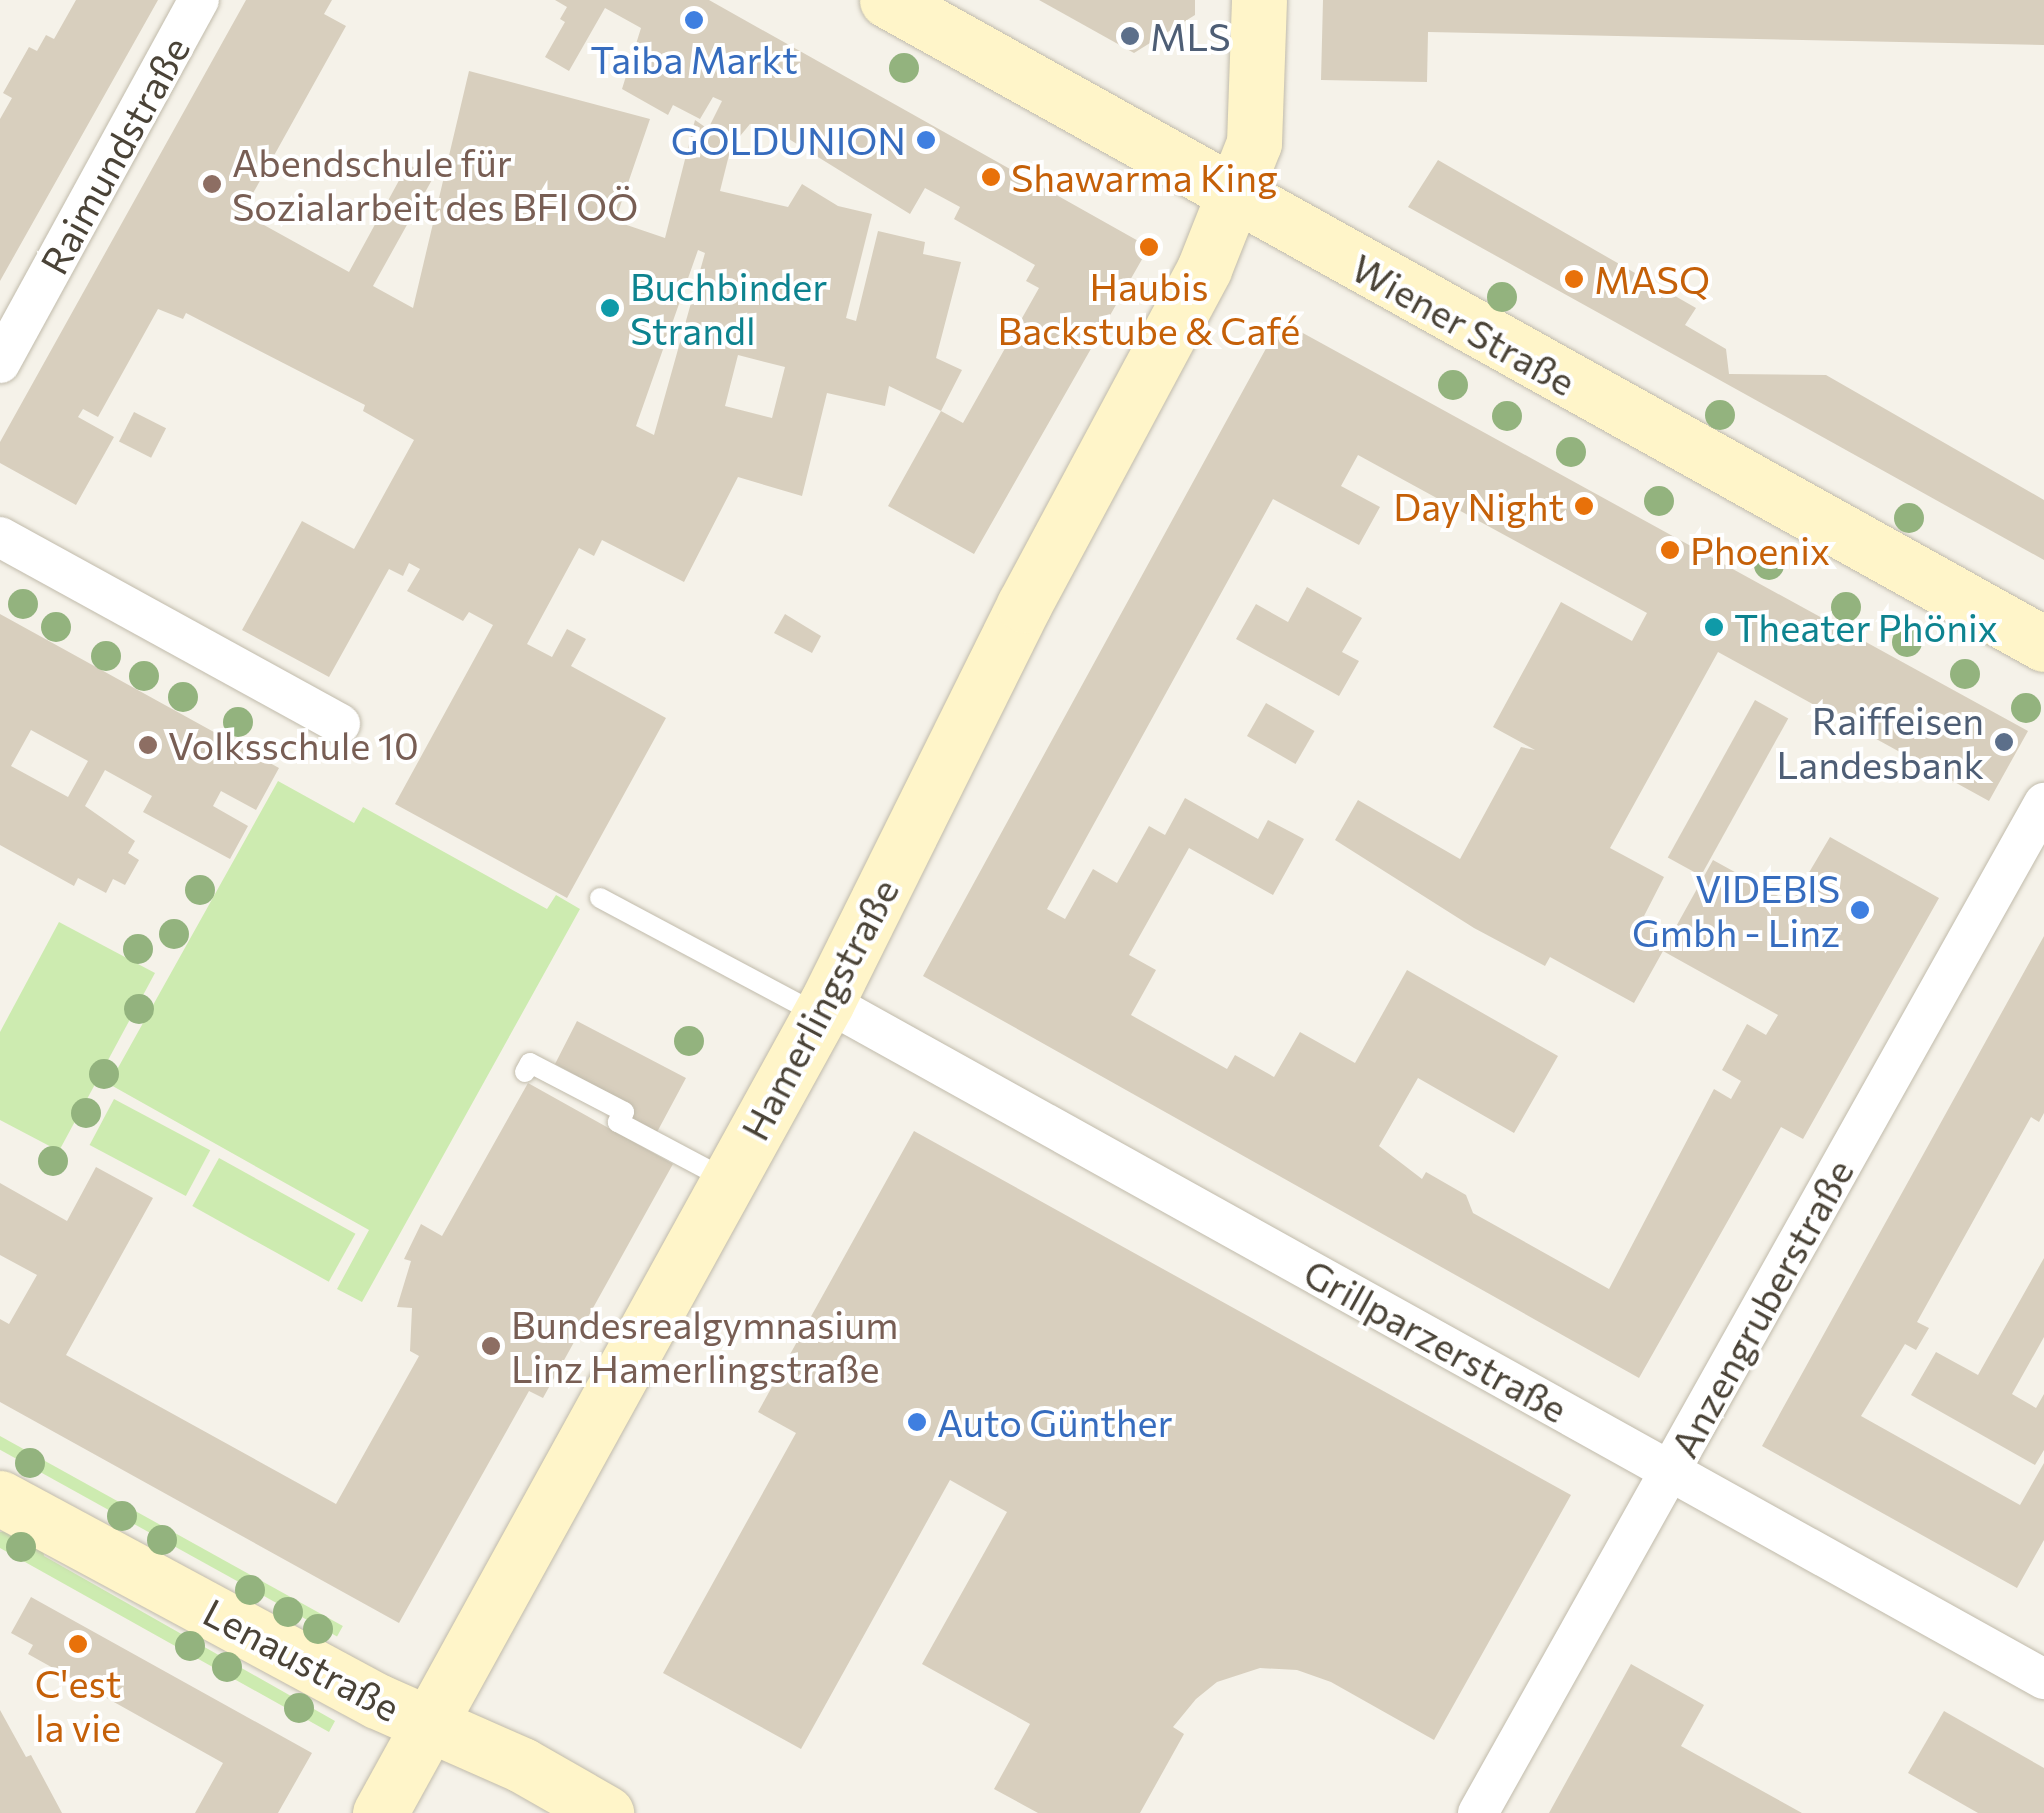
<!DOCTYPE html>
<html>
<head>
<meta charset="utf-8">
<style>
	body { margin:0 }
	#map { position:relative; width:2044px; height:1813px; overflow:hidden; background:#f5f2e9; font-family:Commissioner,sans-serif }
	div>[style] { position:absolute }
	.green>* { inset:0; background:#cdebb0; transform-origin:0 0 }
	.building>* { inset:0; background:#d8cfbe; transform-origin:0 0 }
	.roads { filter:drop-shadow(0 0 2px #c1bbab) drop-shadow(0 0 2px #c1bbab) }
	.lane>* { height:20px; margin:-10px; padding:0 10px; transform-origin:10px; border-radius:10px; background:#fff }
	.street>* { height:40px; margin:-20px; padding:0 20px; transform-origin:20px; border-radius:20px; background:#fff }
	.secondary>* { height:55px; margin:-27.5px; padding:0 27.5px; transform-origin:27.5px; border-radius:27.5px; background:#fff5c9 }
	.trees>* { width:30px; height:30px; margin:-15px; border-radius:50%; background:#93b37e }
	.dots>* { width:28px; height:28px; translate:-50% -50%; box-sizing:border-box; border:5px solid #fff; border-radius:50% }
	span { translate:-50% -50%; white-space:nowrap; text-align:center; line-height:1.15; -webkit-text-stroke:8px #fff; paint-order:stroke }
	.service-label { font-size:38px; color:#4e5e75 }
	.left { translate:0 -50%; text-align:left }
	.right { translate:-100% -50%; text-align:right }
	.shop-label { font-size:38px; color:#366cbe }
	.street-label { font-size:38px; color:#4a4337 }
	.education-label { font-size:38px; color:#785e54 }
	.food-label { font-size:38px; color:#c56008 }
	.culture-label { font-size:38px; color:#0d838f }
</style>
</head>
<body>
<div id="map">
	<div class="green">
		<i style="clip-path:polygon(278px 781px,354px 823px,363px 807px,547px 909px,556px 895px,580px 909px,362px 1302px,337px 1289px,369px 1230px,109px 1084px)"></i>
		<i style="clip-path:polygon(59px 922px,155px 973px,59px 1151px,0 1120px,0 1032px)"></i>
		<i style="left:114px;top:1099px;width:109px;height:52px;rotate:28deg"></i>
		<i style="left:219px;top:1158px;width:156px;height:55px;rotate:29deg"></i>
		<i style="left:0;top:1436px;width:392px;height:12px;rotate:29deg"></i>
		<i style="clip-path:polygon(9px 1531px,42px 1542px,44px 1556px,335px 1721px,329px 1732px,0 1548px,0 1532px)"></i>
	</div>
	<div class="building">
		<i style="clip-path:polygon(76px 0,158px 0,0 281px,0 119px,12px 98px,3px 93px,29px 47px,37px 51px,46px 35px,54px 39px)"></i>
		<i style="clip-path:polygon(evenodd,246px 0,332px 0,324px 14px,346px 26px,242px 213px,349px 272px,408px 164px,433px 178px,373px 286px,413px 308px,469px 71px,650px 119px,615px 221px,665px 238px,695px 120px,708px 129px,722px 101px,713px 97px,700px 119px,673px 105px,668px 115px,622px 89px,641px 28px,605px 8px,569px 71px,545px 57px,565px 22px,560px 19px,567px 7px,555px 0,709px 0,1149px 247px,974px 554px,888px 506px,941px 411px,963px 423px,1039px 288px,1026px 281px,1035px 265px,954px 219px,960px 207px,925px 188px,910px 214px,784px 136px,781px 142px,750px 124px,731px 147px,720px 191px,788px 207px,802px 184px,838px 206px,872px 214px,846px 318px,856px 321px,878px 231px,925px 242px,923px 254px,961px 262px,936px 358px,962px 370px,941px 411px,889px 386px,885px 406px,827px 393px,802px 496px,738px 477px,684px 582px,602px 540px,594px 556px,579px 548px,527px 644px,552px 657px,567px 629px,586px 639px,571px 666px,666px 718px,567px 898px,395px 804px,493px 625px,469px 612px,463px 621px,407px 591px,420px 569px,409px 563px,403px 576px,389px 569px,329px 677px,242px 630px,302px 521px,354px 549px,414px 440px,363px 411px,365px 405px,186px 313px,183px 319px,158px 309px,98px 417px,83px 409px,78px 417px,114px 437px,76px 505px,0 463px,0 442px,246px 0,698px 250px,705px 253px,654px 435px,636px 426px,698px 250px,246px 0,738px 355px,785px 367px,772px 418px,725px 406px,738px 355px)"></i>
		<i style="clip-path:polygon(1039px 0,1195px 0,1195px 15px,1134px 53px)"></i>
		<i style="clip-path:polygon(1323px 0,2044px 0,2044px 45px,1428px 32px,1427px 82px,1321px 80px)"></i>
		<i style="clip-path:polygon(1438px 160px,1696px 308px,1685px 325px,1726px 349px,1729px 374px,1826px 375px,2044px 500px,2044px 560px,1408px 207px)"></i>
		<i style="clip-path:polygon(evenodd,1281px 321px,2028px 731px,1989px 801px,1718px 652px,1610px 848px,1664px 877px,1644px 916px,1673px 932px,1713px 860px,1791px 903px,1830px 837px,1939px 898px,1803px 1139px,1781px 1127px,1639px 1378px,923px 976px,1281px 321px,1358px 455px,1647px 613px,1632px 641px,1561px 602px,1493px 727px,1535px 750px,1521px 747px,1460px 859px,1358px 800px,1335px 840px,1474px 928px,1545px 966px,1550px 957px,1634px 1003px,1663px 951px,1778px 1015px,1766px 1035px,1747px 1024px,1722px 1070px,1741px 1081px,1731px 1099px,1714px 1089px,1609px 1289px,1473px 1213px,1466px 1195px,1426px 1172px,1422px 1179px,1379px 1146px,1418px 1078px,1514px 1133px,1558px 1056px,1407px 970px,1355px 1063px,1300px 1032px,1274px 1077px,1235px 1055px,1227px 1069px,1131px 1015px,1156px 970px,1129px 955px,1189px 848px,1273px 895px,1304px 839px,1268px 820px,1258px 839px,1185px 798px,1165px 835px,1149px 826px,1117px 883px,1093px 869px,1065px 919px,1047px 909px,1273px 499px,1359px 545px,1380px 507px,1341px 486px,1358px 455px)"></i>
		<i style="left:134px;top:412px;width:36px;height:33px;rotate:27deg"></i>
		<i style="clip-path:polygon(1307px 587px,1362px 618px,1342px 652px,1359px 661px,1339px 696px,1236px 639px,1256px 604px,1288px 622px)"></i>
		<i style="clip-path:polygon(evenodd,0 614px,279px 768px,256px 810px,221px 791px,213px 806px,248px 826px,230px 859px,143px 812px,152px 796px,105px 770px,85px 806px,135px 841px,128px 853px,139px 860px,125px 885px,113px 879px,106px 893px,78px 878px,74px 886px,0 845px,0 614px,31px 730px,88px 761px,68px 797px,11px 766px,31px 730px)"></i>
		<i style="clip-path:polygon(785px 614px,821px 636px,812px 653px,774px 633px)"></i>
		<i style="left:1755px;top:700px;width:38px;height:180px;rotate:29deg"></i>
		<i style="left:1266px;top:703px;width:56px;height:38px;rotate:30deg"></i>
		<i style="clip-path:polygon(2044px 936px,2044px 1113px,2039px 1122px,2031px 1117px,1917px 1322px,1929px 1328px,1916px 1350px,1905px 1344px,1861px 1416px,2020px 1505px,2044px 1463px,2044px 1540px,2017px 1588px,1762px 1446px)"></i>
		<i style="clip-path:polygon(577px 1021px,686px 1078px,656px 1134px,628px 1119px,634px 1107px,555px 1064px)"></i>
		<i style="clip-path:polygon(528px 1083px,673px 1164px,543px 1398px,529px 1391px,399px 1623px,0 1402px,0 1319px,9px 1324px,37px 1275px,0 1255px,0 1183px,67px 1221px,96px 1167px,153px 1198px,66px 1355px,336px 1504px,419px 1356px,410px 1351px,412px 1308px,397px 1307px,411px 1261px,404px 1259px,421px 1224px,442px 1236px)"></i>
		<i style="clip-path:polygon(914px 1131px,1571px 1495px,1434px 1740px,1331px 1682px,1297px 1670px,1260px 1668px,1217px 1682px,1196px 1699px,1173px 1727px,1184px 1734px,1140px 1813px,1038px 1813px,994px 1789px,1030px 1724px,922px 1664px,1007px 1512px,950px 1480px,801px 1749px,663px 1673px,796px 1433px,758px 1412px)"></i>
		<i style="clip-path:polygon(2044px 1258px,2044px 1337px,2012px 1394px,2036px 1408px,2044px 1394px,2044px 1450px,2035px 1465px,1911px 1395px,1936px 1352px,1978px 1375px)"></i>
		<i style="clip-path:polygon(31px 1597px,312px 1753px,278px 1813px,195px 1813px,223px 1763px,28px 1654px,33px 1645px,11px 1633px)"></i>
		<i style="clip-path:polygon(1631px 1664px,1704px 1705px,1681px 1746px,1802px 1813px,1549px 1813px)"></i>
		<i style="clip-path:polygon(0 1710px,26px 1757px,31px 1755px,62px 1813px,0 1813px)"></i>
		<i style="clip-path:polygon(1944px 1711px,2044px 1768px,2044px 1813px,1978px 1813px,1908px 1773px)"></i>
	</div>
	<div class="roads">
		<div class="lane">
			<i style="left:600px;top:898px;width:248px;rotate:28.1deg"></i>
			<i style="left:525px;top:1072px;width:10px;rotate:-61deg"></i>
			<i style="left:530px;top:1063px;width:106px;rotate:27.5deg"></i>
			<i style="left:624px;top:1112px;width:12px;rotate:121deg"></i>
			<i style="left:618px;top:1122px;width:121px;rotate:28deg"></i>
		</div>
		<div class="street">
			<i style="left:0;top:363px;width:414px;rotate:-61.3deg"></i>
			<i style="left:0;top:537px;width:388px;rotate:28.8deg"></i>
			<i style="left:827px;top:1002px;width:1393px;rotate:29.09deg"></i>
			<i style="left:1478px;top:1813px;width:1158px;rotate:-60.73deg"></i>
		</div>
		<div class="secondary">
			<i style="left:887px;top:0;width:1324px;rotate:29.1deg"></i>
			<i style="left:0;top:1498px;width:428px;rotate:28.3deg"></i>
			<i style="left:377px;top:1701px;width:158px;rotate:23.8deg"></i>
			<i style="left:522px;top:1765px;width:97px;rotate:29.7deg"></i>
			<i style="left:380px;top:1813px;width:926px;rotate:-61.14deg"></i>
			<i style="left:827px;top:1002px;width:443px;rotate:-63.6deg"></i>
			<i style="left:1024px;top:605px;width:381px;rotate:-61.8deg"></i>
			<i style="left:1204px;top:269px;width:136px;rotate:-68.4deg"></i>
			<i style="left:1254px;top:143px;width:143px;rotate:-88deg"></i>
		</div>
	</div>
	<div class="trees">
		<i style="left:904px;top:68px"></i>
		<i style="left:1502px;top:297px"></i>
		<i style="left:1453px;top:385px"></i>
		<i style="left:1720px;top:415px"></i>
		<i style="left:1507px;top:416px"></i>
		<i style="left:1571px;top:452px"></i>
		<i style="left:1659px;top:501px"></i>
		<i style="left:1909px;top:518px"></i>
		<i style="left:1769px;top:565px"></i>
		<i style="left:23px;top:604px"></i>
		<i style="left:1846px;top:607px"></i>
		<i style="left:56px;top:627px"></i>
		<i style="left:1907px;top:642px"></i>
		<i style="left:106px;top:656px"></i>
		<i style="left:1965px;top:674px"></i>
		<i style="left:144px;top:676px"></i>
		<i style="left:183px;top:697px"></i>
		<i style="left:2026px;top:708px"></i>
		<i style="left:238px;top:722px"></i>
		<i style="left:200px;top:890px"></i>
		<i style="left:174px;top:934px"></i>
		<i style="left:138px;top:949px"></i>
		<i style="left:139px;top:1009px"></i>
		<i style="left:689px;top:1041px"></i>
		<i style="left:104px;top:1074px"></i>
		<i style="left:86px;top:1113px"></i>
		<i style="left:53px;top:1161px"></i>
		<i style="left:30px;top:1463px"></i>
		<i style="left:122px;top:1516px"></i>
		<i style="left:162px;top:1540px"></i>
		<i style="left:21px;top:1547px"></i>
		<i style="left:250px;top:1590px"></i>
		<i style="left:288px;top:1612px"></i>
		<i style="left:318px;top:1629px"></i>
		<i style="left:190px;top:1646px"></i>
		<i style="left:227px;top:1667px"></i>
		<i style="left:299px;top:1708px"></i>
	</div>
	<div class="dots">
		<i style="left:694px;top:20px;background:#3f7fe0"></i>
		<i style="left:1130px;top:36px;background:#5c6f8a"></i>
		<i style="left:926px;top:140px;background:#3f7fe0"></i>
		<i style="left:991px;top:177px;background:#e8710a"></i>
		<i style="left:212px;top:184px;background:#8d6e63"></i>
		<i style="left:1149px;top:247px;background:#e8710a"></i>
		<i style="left:1574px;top:279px;background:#e8710a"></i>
		<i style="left:610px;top:308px;background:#0f9aa8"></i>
		<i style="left:1584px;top:506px;background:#e8710a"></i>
		<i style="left:1670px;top:550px;background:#e8710a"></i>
		<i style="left:1714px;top:627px;background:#0f9aa8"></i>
		<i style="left:2004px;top:742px;background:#5c6f8a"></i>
		<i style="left:148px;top:745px;background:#8d6e63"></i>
		<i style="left:1860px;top:910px;background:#3f7fe0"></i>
		<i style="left:491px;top:1346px;background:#8d6e63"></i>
		<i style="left:917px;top:1422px;background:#3f7fe0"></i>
		<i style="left:78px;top:1644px;background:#e8710a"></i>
	</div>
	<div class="service-label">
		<span class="left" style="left:1150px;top:36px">MLS</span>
		<span class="right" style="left:1984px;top:742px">Raiffeisen<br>Landesbank</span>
	</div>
	<div class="shop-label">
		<span style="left:694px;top:59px">Taiba Markt</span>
		<span class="right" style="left:906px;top:140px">GOLDUNION</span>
		<span class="right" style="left:1840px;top:910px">VIDEBIS<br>Gmbh - Linz</span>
		<span class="left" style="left:937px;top:1422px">Auto Günther</span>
	</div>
	<div class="street-label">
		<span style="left:114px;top:155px;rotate:-61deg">Raimundstraße</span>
		<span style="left:1464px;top:324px;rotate:29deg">Wiener Straße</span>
		<span style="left:819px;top:1009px;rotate:-62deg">Hamerlingstraße</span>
		<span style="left:1761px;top:1308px;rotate:-61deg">Anzengruberstraße</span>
		<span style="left:1436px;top:1340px;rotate:29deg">Grillparzerstraße</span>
		<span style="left:302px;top:1659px;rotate:28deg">Lenaustraße</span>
	</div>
	<div class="education-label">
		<span class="left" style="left:232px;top:184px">Abendschule für<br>Sozialarbeit des BFI OÖ</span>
		<span class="left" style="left:168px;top:745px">Volksschule 10</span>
		<span class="left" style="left:511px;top:1346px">Bundesrealgymnasium<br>Linz Hamerlingstraße</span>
	</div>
	<div class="food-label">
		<span class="left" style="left:1011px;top:177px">Shawarma King</span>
		<span class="left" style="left:1594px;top:279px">MASQ</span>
		<span style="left:1149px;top:308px">Haubis<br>Backstube &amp; Café</span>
		<span class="right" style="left:1564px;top:506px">Day Night</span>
		<span class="left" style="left:1690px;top:550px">Phoenix</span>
		<span style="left:78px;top:1705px">C'est<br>la vie</span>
	</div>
	<div class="culture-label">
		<span class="left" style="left:630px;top:308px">Buchbinder<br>Strandl</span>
		<span class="left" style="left:1734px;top:627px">Theater Phönix</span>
	</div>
</div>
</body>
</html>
